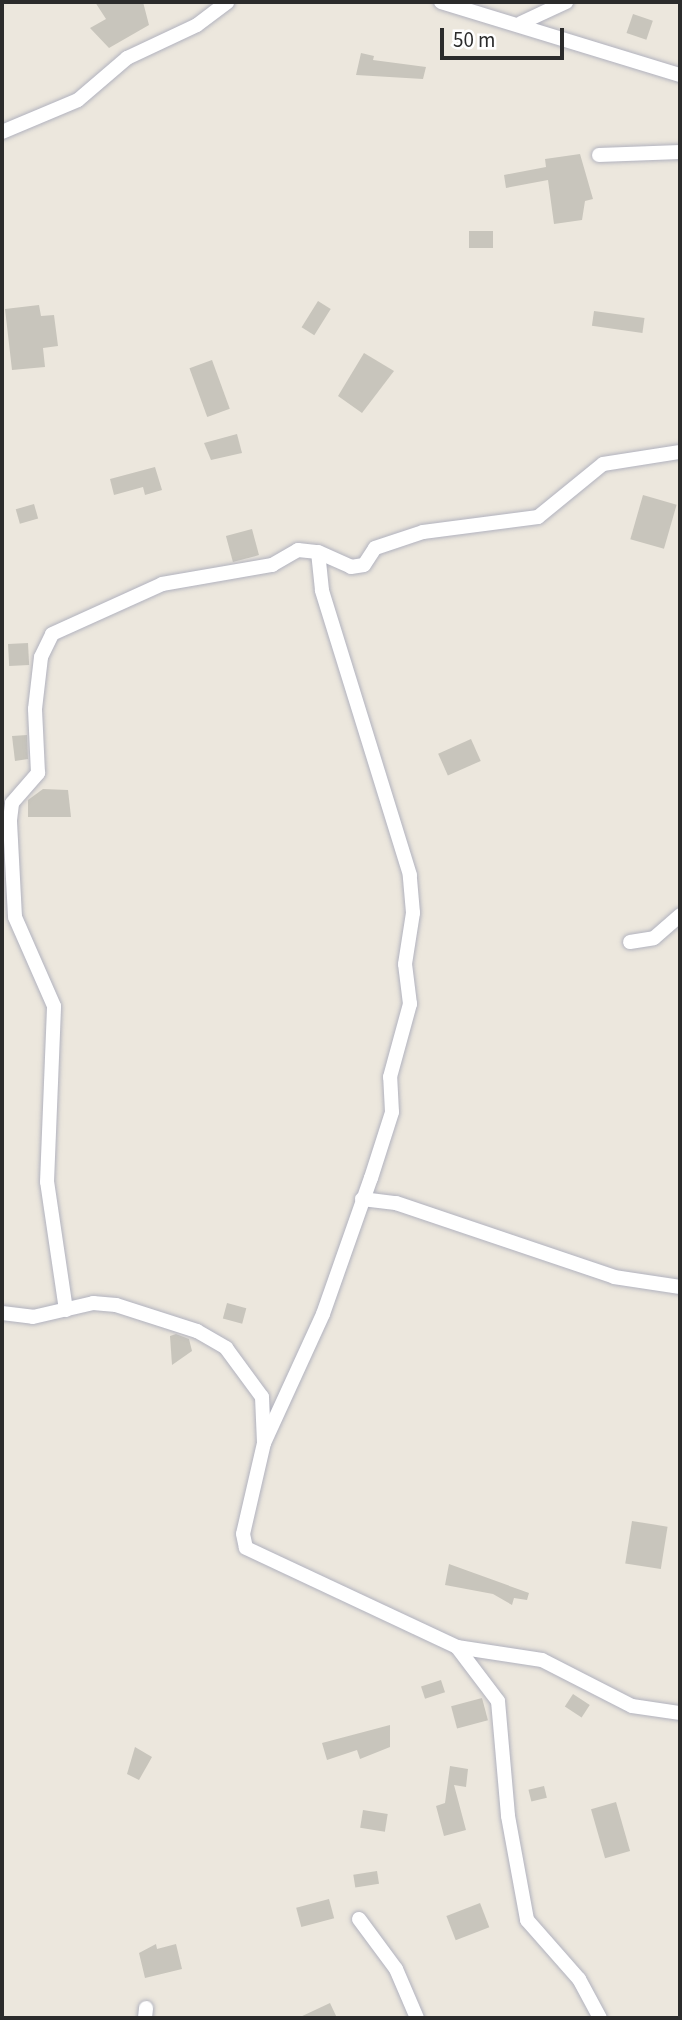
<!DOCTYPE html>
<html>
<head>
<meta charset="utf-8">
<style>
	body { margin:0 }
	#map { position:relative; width:682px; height:2020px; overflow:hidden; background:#ece7dd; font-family:"Source Sans 3",sans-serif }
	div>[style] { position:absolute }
	.building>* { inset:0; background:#c8c5bc; transform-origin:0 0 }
	.roads { filter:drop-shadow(0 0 2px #b1b2be) drop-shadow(0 0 2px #b1b2be) }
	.minor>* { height:14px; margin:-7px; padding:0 7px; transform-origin:7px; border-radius:7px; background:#fff }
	span { translate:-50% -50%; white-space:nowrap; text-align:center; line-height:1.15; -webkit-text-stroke:7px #fff; paint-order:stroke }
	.frame { position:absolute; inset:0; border:4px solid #2b2b2b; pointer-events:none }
	.scale { position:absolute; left:440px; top:28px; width:124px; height:32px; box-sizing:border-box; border:4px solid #2b2b2b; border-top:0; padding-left:9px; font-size:21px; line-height:24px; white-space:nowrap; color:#2b2b2b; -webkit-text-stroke:5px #fff; paint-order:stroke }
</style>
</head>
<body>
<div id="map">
	<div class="building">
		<i style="clip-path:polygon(95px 2px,143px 2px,149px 25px,109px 48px,90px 28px,106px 19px)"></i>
		<i style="left:633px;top:14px;width:21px;height:20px;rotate:19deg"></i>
		<i style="clip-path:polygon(361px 53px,374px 56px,373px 60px,426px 67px,423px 79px,356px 75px)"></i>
		<i style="clip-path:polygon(580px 154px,593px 199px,585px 201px,582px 220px,554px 224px,548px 180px,506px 188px,504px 175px,546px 167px,545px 159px)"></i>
		<i style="left:493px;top:231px;width:17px;height:24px;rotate:90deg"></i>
		<i style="left:318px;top:301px;width:15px;height:31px;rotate:32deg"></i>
		<i style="clip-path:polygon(39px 305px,41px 316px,54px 315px,58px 346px,43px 348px,45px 367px,12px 370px,5px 309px)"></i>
		<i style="left:594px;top:311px;width:51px;height:15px;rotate:8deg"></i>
		<i style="clip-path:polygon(364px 353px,394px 371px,362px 413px,338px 396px)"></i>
		<i style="left:212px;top:360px;width:52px;height:24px;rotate:70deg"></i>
		<i style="clip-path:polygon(237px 434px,242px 453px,211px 460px,204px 443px)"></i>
		<i style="clip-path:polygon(155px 467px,162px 490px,145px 495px,143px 487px,114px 495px,110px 479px)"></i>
		<i style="left:643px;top:495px;width:35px;height:46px;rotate:16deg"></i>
		<i style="left:34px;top:504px;width:15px;height:19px;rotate:74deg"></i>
		<i style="left:252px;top:529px;width:27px;height:27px;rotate:75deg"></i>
		<i style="left:28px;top:643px;width:22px;height:20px;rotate:87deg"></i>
		<i style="clip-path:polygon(27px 735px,28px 759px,15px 761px,12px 736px)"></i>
		<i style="left:471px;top:739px;width:24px;height:36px;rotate:66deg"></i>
		<i style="clip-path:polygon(43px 789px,68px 790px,71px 817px,28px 817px,28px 800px)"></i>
		<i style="left:227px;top:1303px;width:20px;height:16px;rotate:15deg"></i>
		<i style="clip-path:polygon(176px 1334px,189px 1339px,192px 1351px,172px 1365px,170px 1336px)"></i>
		<i style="left:632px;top:1521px;width:36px;height:43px;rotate:9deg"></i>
		<i style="clip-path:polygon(449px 1564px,529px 1593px,527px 1600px,514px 1598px,512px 1605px,493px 1594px,445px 1585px)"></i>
		<i style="left:441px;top:1680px;width:13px;height:21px;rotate:72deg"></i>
		<i style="left:573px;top:1694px;width:20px;height:15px;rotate:33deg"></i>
		<i style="left:482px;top:1698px;width:23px;height:32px;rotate:75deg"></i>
		<i style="clip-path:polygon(390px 1725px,390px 1747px,360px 1759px,357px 1750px,327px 1760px,322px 1743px)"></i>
		<i style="clip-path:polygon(135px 1747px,152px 1757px,139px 1780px,127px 1774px)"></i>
		<i style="clip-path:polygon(450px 1766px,468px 1769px,466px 1787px,454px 1785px,466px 1830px,444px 1836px,436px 1806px,445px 1803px)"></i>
		<i style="left:544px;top:1786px;width:12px;height:16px;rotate:76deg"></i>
		<i style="left:616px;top:1802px;width:51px;height:26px;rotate:74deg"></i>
		<i style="left:363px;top:1810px;width:25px;height:18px;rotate:9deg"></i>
		<i style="left:377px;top:1871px;width:13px;height:24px;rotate:81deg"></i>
		<i style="left:329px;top:1899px;width:20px;height:34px;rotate:75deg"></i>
		<i style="left:480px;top:1903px;width:26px;height:36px;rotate:69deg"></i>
		<i style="clip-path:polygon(156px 1944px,157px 1949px,176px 1944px,182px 1969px,145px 1978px,139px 1953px)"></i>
		<i style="clip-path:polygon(330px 2003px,337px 2018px,298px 2018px)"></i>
	</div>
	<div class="roads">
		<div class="minor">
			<i style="left:441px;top:2px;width:250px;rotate:17deg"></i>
			<i style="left:521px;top:23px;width:50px;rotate:-25deg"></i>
			<i style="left:2px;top:132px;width:82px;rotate:-22.8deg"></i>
			<i style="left:78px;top:100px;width:65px;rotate:-40.6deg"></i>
			<i style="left:127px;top:58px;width:77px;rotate:-25.2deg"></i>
			<i style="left:197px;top:25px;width:38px;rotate:-37deg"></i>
			<i style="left:599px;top:155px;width:81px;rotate:-2.1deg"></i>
			<i style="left:630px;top:942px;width:24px;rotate:-9deg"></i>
			<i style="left:654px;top:938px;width:35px;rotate:-41deg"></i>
			<i style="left:362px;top:1199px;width:34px;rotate:7deg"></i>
			<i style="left:396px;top:1203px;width:230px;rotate:18.7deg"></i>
			<i style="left:614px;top:1277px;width:67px;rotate:8.6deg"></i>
			<i style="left:66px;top:1310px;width:129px;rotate:-98.4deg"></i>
			<i style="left:47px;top:1182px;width:176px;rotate:-87.7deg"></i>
			<i style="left:54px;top:1006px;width:97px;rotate:-113.7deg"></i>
			<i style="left:15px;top:917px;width:97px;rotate:-93deg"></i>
			<i style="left:10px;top:820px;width:17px;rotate:-83deg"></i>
			<i style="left:12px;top:803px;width:40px;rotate:-49deg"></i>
			<i style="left:38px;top:773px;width:64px;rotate:-92.7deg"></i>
			<i style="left:35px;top:709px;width:52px;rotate:-83.4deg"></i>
			<i style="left:41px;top:657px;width:25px;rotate:-64deg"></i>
			<i style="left:52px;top:634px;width:121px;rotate:-24.4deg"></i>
			<i style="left:162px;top:584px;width:112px;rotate:-9.8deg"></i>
			<i style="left:272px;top:565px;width:30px;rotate:-30deg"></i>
			<i style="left:298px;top:550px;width:20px;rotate:6deg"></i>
			<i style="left:318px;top:552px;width:36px;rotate:24deg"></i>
			<i style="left:351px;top:567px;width:13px;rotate:-9deg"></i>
			<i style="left:364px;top:565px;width:20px;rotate:-57deg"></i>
			<i style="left:375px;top:548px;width:51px;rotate:-18.4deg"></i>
			<i style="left:423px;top:532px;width:116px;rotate:-7.4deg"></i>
			<i style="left:538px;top:517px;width:84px;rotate:-39.2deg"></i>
			<i style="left:603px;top:464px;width:78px;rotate:-8.9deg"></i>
			<i style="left:2px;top:1313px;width:31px;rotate:7deg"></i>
			<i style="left:33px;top:1317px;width:62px;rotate:-13.1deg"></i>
			<i style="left:93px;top:1303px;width:23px;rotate:5deg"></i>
			<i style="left:116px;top:1305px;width:85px;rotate:17.8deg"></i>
			<i style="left:197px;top:1331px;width:34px;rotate:30deg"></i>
			<i style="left:226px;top:1348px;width:61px;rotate:53.7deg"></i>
			<i style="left:262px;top:1397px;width:46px;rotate:87.5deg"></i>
			<i style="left:264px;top:1443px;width:93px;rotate:103deg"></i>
			<i style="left:243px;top:1534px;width:14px;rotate:78deg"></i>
			<i style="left:246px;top:1548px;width:233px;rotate:25.1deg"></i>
			<i style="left:457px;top:1647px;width:86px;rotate:8.7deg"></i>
			<i style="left:542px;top:1660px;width:101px;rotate:27.1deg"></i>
			<i style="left:632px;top:1706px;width:49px;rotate:8.3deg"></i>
			<i style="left:264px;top:1443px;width:142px;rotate:-65.4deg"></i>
			<i style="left:323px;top:1314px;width:144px;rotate:-70.6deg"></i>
			<i style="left:371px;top:1178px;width:69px;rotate:-72.3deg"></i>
			<i style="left:392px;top:1112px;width:35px;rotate:-93deg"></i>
			<i style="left:390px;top:1077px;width:76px;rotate:-74.7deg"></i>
			<i style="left:410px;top:1004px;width:40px;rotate:-97.1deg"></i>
			<i style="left:405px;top:964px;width:52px;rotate:-81.1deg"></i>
			<i style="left:413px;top:913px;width:38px;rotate:-95deg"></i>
			<i style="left:410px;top:875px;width:298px;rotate:-107.2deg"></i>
			<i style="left:322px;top:590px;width:38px;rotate:-96deg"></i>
			<i style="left:457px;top:1647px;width:68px;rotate:52.8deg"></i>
			<i style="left:498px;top:1701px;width:115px;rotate:85deg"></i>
			<i style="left:508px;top:1816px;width:106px;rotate:79.6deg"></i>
			<i style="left:527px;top:1920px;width:79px;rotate:48.6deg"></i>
			<i style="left:579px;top:1979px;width:44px;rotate:61.7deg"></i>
			<i style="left:359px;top:1919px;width:62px;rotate:53.5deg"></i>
			<i style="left:396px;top:1969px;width:53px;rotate:66.8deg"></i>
			<i style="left:145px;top:2018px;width:10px;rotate:-84deg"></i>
		</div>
	</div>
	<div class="frame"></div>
	<div class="scale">50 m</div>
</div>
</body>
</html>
